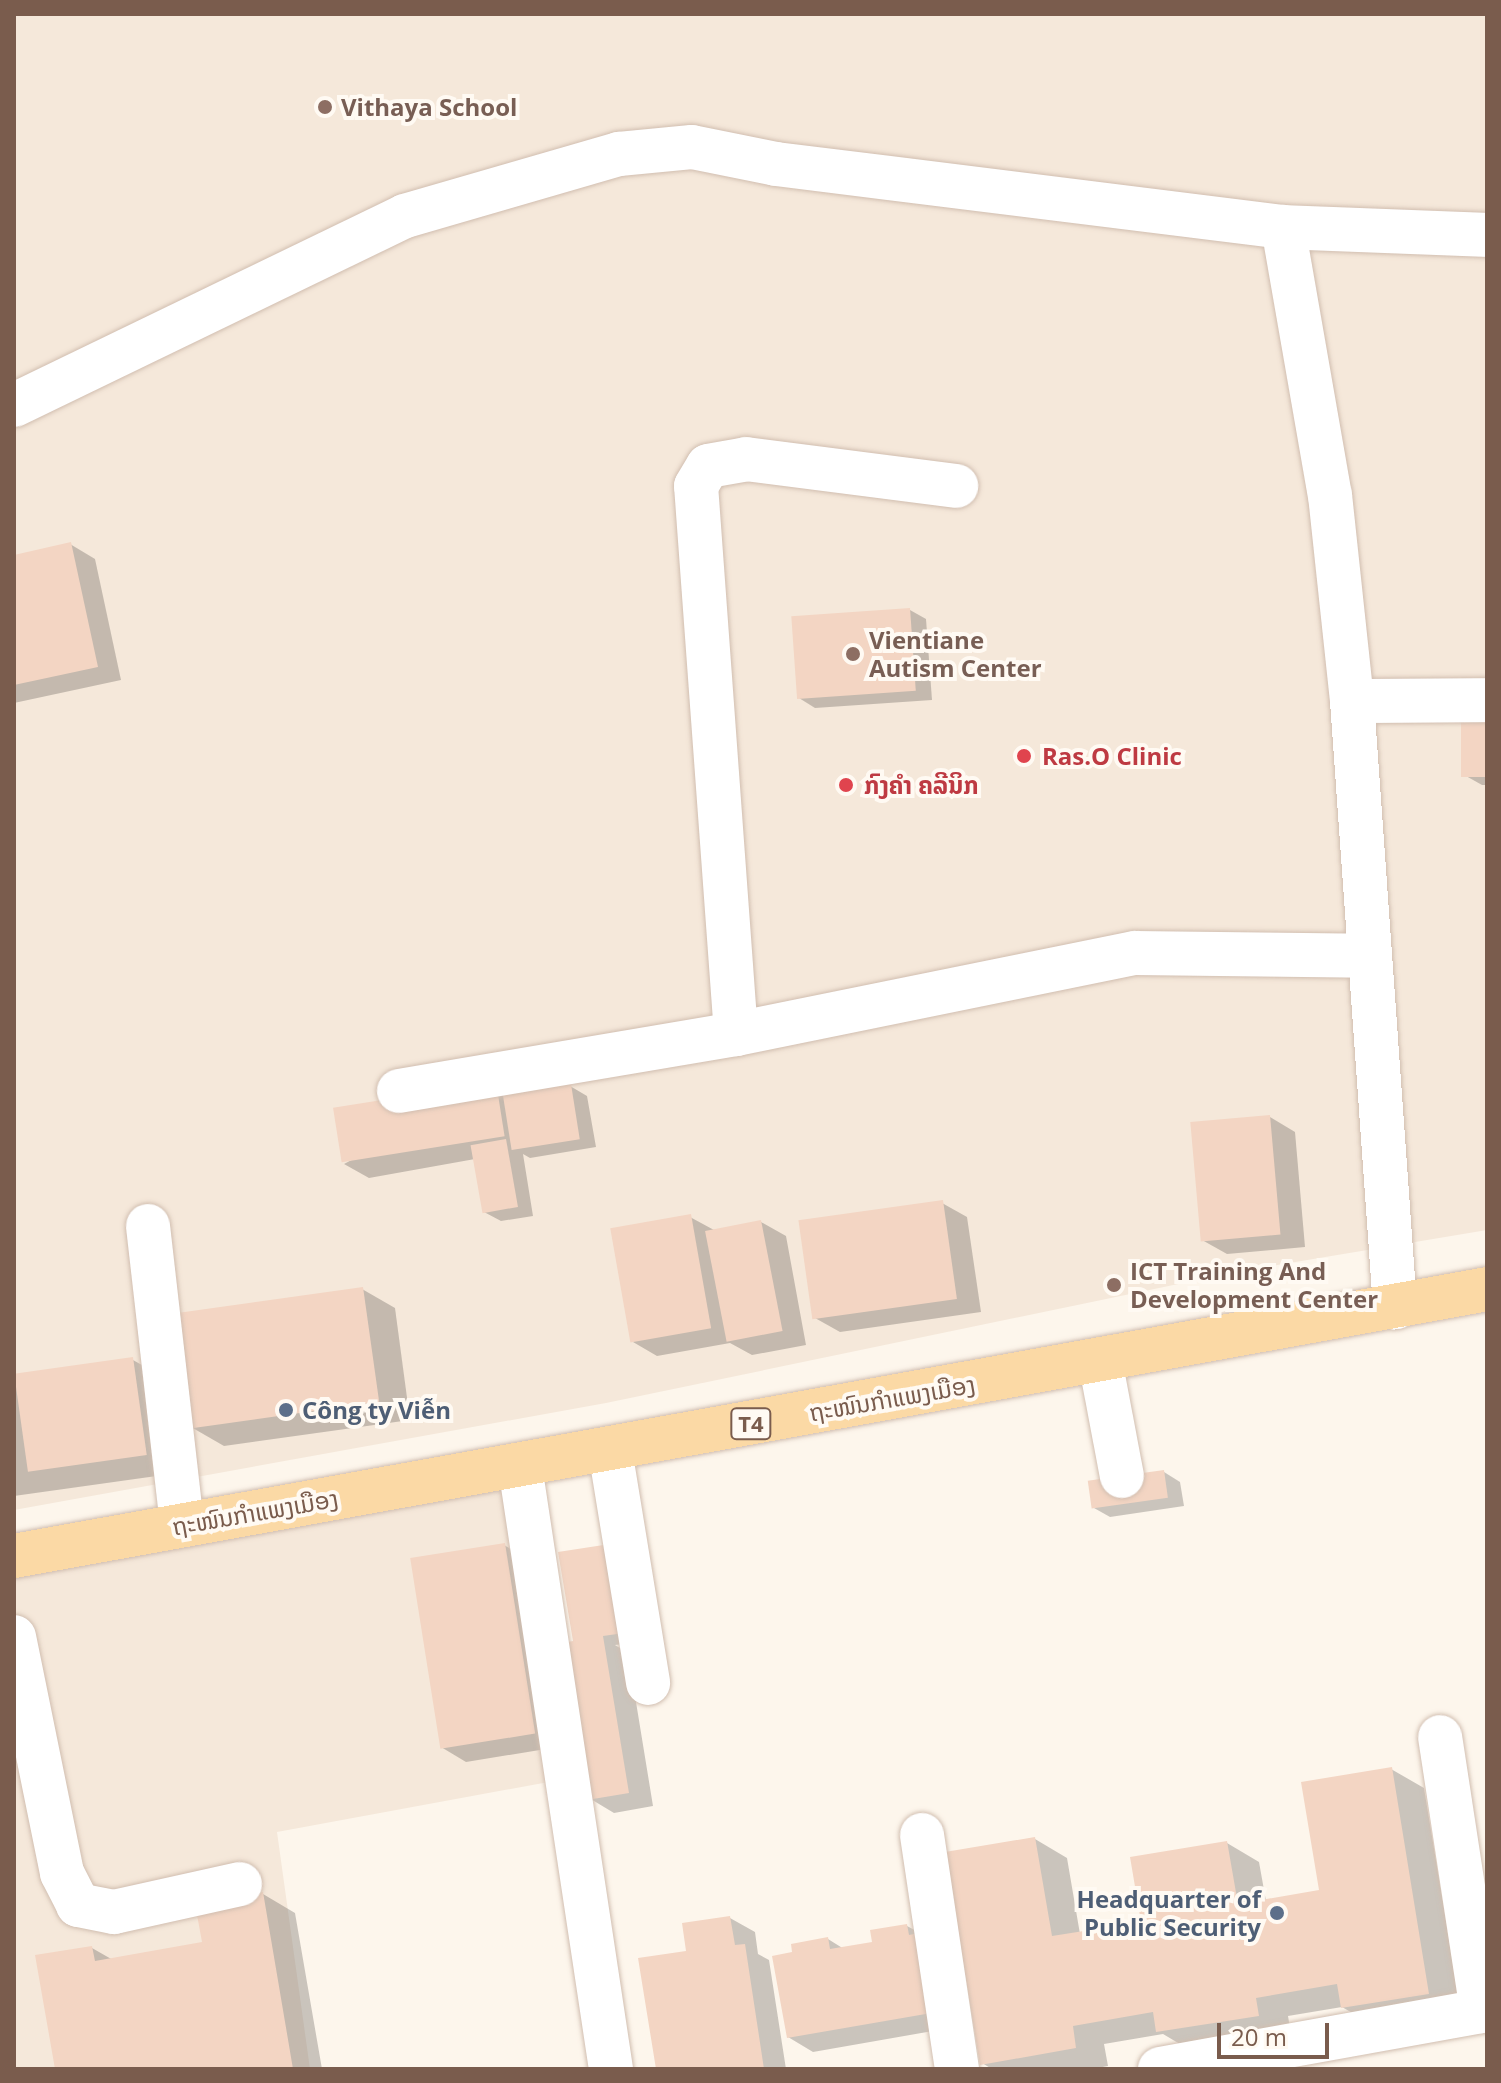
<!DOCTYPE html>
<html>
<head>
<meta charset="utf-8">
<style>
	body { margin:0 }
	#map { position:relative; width:1501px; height:2083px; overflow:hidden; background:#fdf6ec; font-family:"Open Sans","Noto Sans Lao",sans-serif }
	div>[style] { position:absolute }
	.residential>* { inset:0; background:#f5e8da }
	.shadow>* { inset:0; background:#0003 }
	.building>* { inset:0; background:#f3d5c3; transform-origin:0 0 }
	.roads { filter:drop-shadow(0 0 2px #d1beb0) drop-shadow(0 0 2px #d1beb0) }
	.minor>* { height:44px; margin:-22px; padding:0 22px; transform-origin:22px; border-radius:22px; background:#fff }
	.major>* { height:44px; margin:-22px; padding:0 22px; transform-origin:22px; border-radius:22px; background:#fbd9a5 }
	.dots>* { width:22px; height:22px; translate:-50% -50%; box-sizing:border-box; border:4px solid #fffaf3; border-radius:50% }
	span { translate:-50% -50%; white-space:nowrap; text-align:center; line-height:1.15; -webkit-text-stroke:8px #fffaf3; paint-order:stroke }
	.shield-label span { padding:2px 6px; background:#fffaf3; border:2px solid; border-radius:6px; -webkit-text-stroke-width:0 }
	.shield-label { font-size:22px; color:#7a5c4d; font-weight:700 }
	.education-label { font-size:24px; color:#785e54; font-weight:700 }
	.left { translate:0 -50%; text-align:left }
	.health-label { font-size:24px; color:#be3a42; font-weight:700 }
	.street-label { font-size:24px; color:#7a5c4d }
	.service-label { font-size:24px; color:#4e5e75; font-weight:700 }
	.right { translate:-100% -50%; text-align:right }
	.frame { position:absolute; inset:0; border:16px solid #7a5c4d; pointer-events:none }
	.scale { position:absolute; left:1217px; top:2023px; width:112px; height:36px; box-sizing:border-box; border:4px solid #7a5c4d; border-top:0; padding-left:10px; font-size:24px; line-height:28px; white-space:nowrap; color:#7a5c4d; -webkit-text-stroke:6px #fffaf3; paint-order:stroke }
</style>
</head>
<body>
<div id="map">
	<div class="residential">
		<i style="clip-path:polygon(14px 14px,1487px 14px,1487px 1230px,1236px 1272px,606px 1403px,14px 1510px)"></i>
		<i style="clip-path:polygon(520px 1466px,565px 1779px,277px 1832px,310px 2069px,14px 2069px,14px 1556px)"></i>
	</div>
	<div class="shadow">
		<i style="clip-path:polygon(70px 544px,95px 559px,121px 680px,14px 703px,14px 557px)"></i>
		<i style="clip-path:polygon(910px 610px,926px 619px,932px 700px,815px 708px,799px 698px)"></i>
		<i style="clip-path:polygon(1487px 714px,1487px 785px,1482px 785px,1466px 776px)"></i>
		<i style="clip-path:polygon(495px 1084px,517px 1096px,570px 1086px,587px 1096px,596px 1147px,530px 1158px,523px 1154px,533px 1216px,501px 1221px,484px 1212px,475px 1159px,369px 1178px,344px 1164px)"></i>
		<i style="clip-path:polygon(1270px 1117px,1295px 1132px,1305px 1247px,1227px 1254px,1202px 1240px)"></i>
		<i style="clip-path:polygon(942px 1203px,967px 1217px,981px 1312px,840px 1332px,815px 1318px)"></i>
		<i style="clip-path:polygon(690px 1217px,714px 1230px,761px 1222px,786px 1236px,806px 1345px,752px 1355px,730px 1343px,657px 1356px,633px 1342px)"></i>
		<i style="clip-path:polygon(362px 1289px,395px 1308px,410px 1420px,224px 1446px,191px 1427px)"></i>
		<i style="clip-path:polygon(133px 1360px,165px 1378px,178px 1473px,14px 1496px,14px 1376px)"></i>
		<i style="clip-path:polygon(1164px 1472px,1180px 1482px,1184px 1506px,1110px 1517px,1094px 1508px)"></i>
		<i style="clip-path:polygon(504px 1545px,529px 1560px,558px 1747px,466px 1762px,441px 1747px)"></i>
		<i style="clip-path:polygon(561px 1554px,640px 1642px,615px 1645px,628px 1653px,653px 1806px,614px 1813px,589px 1798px,579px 1642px)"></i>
		<i style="clip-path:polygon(1391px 1769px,1424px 1788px,1461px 2012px,1375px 2026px,1342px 2007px,1288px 2016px,1291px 2034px,1190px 2050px,1163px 2034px,1104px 2044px,1108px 2066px,1092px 2069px,992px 2069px,982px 2063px,1035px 1839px,1067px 1858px,1080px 1934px,1143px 1923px,1227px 1843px,1259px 1862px,1266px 1901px,1321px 1892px)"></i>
		<i style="clip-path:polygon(263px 1894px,295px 1913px,322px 2069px,57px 2069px,92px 1948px,113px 1960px,204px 1944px)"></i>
		<i style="clip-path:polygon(730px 1918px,755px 1932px,758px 1954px,769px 1960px,786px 2069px,658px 2069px,688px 1953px)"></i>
		<i style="clip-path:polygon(907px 1926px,922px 1934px,967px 2025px,813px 2052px,788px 2037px,795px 1954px,828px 1939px,844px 1949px,874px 1943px)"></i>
	</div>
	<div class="building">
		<i style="clip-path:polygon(71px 542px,98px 667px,14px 685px,14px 555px)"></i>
		<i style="left:910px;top:608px;width:83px;height:119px;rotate:86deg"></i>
		<i style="left:1461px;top:712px;width:26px;height:65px"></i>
		<i style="left:496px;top:1082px;width:55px;height:165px;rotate:81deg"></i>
		<i style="left:571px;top:1084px;width:56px;height:69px;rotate:81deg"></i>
		<i style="left:1270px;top:1115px;width:120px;height:80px;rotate:85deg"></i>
		<i style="left:506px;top:1139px;width:69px;height:36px;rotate:80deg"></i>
		<i style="left:943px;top:1200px;width:100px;height:146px;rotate:82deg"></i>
		<i style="left:691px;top:1214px;width:116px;height:82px;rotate:80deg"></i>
		<i style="left:761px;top:1220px;width:113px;height:57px;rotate:79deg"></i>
		<i style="left:363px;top:1287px;width:116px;height:191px;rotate:82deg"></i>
		<i style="left:133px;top:1357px;width:99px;height:120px;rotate:82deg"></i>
		<i style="left:1164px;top:1470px;width:28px;height:77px;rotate:82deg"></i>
		<i style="left:505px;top:1543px;width:193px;height:96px;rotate:81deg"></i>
		<i style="clip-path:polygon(610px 1544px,624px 1633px,603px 1636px,629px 1793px,587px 1800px,562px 1643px,573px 1641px,558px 1552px)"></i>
		<i style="clip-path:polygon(1392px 1767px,1429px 1994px,1341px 2008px,1337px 1984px,1256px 1998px,1259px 2016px,1156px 2032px,1153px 2012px,1073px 2026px,1076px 2048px,980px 2065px,945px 1852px,1035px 1837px,1052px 1936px,1141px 1922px,1130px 1857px,1227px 1841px,1238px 1904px,1319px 1890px,1301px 1782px)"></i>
		<i style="clip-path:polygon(263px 1892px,293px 2069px,55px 2069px,35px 1955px,92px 1946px,95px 1961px,202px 1942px,195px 1904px)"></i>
		<i style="clip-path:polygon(730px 1916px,735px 1945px,745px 1944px,764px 2069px,656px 2069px,638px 1958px,686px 1951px,682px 1923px)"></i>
		<i style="clip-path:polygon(907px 1924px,909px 1935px,929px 1931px,943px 2011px,787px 2038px,772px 1956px,792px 1952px,791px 1944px,828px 1937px,830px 1949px,872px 1942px,870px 1930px)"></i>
	</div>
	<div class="roads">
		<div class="minor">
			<i style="left:1283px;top:227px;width:272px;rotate:80.1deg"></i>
			<i style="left:1330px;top:495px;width:207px;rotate:83.9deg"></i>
			<i style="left:1352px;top:701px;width:608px;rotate:85.94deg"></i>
			<i style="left:14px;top:405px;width:434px;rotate:-25.8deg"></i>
			<i style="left:405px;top:216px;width:223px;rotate:-16.2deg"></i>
			<i style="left:619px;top:154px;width:73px;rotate:-5.5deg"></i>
			<i style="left:692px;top:147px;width:86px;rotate:11.4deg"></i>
			<i style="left:776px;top:164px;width:511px;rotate:7.08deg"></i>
			<i style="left:1283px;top:227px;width:204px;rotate:2.2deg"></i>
			<i style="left:1352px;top:701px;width:135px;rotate:-0.4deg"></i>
			<i style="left:736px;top:1034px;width:549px;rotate:-94.17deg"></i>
			<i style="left:696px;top:486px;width:23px;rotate:-59deg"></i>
			<i style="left:708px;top:466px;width:39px;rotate:-10deg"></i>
			<i style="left:746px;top:459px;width:212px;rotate:7.3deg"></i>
			<i style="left:399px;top:1091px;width:342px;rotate:-9.6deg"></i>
			<i style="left:736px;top:1034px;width:407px;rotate:-11.5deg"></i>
			<i style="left:1135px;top:953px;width:231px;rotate:0.7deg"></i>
			<i style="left:148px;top:1226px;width:301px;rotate:83.5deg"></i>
			<i style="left:1100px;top:1360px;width:118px;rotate:79.3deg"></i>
			<i style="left:610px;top:1450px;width:236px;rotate:80.7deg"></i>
			<i style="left:520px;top:1466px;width:610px;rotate:81.42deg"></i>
			<i style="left:14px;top:1637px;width:241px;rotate:78.5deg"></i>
			<i style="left:62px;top:1873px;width:36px;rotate:63deg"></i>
			<i style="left:78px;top:1905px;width:37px;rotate:11deg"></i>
			<i style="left:114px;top:1912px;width:129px;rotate:-12.5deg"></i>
			<i style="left:922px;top:1835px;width:237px;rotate:81.5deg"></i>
			<i style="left:1160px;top:2069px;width:327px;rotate:-10.2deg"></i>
			<i style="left:1482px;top:2011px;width:277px;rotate:-98.7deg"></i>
		</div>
		<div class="major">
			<i style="left:14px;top:1556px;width:1497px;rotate:-10.27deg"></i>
		</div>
	</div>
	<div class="dots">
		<i style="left:325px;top:107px;background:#8d6e63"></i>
		<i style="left:853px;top:654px;background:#8d6e63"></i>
		<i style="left:1024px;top:756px;background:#e0444e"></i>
		<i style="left:846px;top:785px;background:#e0444e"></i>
		<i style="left:1114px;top:1285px;background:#8d6e63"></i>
		<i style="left:286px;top:1410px;background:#5c6f8a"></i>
		<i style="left:1277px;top:1913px;background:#5c6f8a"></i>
	</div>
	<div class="shield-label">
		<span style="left:751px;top:1424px">T4</span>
	</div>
	<div class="education-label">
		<span class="left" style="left:341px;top:107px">Vithaya School</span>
		<span class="left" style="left:869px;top:654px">Vientiane<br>Autism Center</span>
		<span class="left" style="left:1130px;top:1285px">ICT Training And<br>Development Center</span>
	</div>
	<div class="health-label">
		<span class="left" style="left:1042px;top:756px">Ras.O Clinic</span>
		<span class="left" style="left:864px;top:785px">ກົງຄຳ ຄລີນິກ</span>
	</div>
	<div class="street-label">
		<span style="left:892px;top:1398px;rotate:-10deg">ຖະໜົນກຳແພງເມືອງ</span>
		<span style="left:255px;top:1512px;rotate:-10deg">ຖະໜົນກຳແພງເມືອງ</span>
	</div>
	<div class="service-label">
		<span class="left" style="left:302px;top:1410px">Công ty Viễn</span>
		<span class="right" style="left:1261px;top:1913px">Headquarter of<br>Public Security</span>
	</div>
	<div class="frame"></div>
	<div class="scale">20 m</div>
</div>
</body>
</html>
